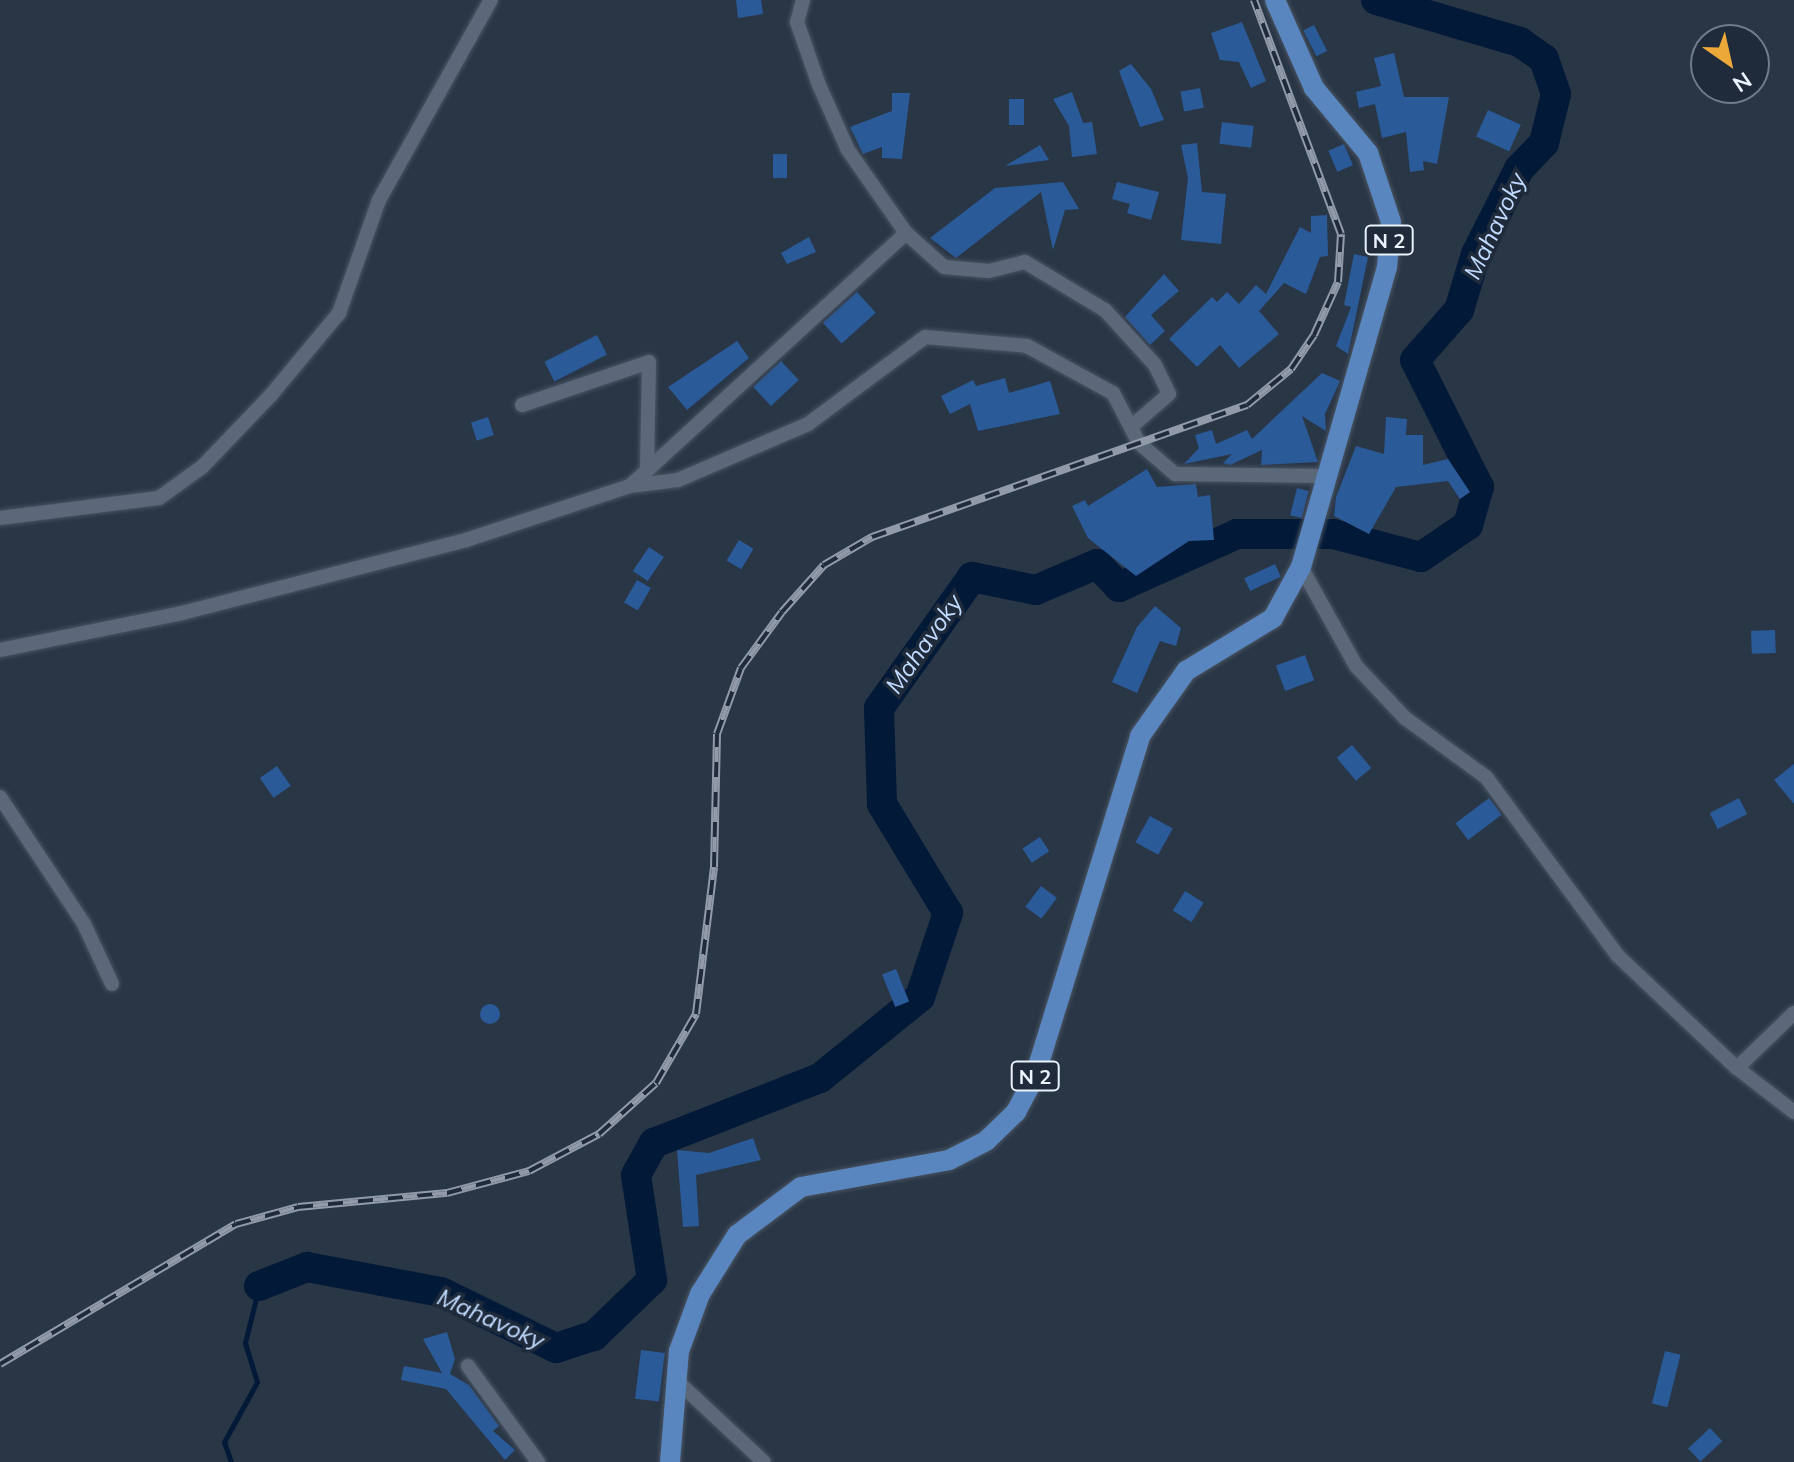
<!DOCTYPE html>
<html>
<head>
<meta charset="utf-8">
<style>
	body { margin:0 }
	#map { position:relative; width:1794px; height:1462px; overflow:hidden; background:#293646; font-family:Mulish,sans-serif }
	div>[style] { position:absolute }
	.stream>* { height:5px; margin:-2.5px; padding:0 2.5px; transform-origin:2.5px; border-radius:2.5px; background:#021938 }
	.river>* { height:30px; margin:-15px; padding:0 15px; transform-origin:15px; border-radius:15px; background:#021938 }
	.building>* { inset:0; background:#2a5a98; transform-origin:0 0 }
	.round { border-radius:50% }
	.roads { filter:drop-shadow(0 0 2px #495462) drop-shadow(0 0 2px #495462) }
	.minor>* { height:14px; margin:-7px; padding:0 7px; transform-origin:7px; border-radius:7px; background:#5a687a }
	.primary>* { height:20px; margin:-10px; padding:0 10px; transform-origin:10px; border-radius:10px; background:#5a86c0 }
	.rail>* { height:8px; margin-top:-4px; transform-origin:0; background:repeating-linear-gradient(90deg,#1f2b3b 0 15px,#909aa8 0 30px); box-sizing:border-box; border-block:2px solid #909aa8 }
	span { translate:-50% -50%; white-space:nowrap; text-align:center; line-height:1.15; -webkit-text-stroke:7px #1f2b3b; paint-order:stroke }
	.shield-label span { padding:2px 6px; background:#1f2b3b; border:2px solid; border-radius:6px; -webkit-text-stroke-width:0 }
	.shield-label { font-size:20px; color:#eaf2fd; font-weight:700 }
	.water-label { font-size:24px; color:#c0dbff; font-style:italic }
	.north { position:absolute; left:1690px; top:24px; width:80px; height:80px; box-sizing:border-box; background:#1f2b3b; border:2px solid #707b89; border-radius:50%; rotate:146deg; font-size:22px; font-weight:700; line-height:32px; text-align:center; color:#eaf2fd }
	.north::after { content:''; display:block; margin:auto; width:28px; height:36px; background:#eca93a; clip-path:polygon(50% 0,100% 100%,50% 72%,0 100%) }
</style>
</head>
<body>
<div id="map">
	<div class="stream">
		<i style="left:231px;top:1462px;width:21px;rotate:-109deg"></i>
		<i style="left:224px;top:1442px;width:68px;rotate:-61.2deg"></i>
		<i style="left:257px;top:1382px;width:41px;rotate:-107.1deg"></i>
		<i style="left:245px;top:1343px;width:59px;rotate:-76.2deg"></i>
	</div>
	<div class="river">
		<i style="left:259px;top:1286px;width:52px;rotate:-21.6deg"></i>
		<i style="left:307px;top:1267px;width:136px;rotate:10.6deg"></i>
		<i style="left:441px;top:1292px;width:128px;rotate:26deg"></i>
		<i style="left:556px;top:1348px;width:40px;rotate:-18deg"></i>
		<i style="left:594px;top:1336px;width:81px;rotate:-44deg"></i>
		<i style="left:652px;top:1280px;width:106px;rotate:-98.7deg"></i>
		<i style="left:636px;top:1175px;width:37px;rotate:-61deg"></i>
		<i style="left:654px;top:1143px;width:178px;rotate:-21.4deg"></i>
		<i style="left:820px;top:1078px;width:129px;rotate:-39deg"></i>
		<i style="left:920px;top:997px;width:89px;rotate:-71.6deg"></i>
		<i style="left:948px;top:913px;width:127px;rotate:-121.2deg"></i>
		<i style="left:882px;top:804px;width:96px;rotate:-91.8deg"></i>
		<i style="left:879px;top:708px;width:161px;rotate:-54.6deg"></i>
		<i style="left:972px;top:577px;width:65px;rotate:11.5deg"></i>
		<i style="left:1036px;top:590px;width:66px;rotate:-23.1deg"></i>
		<i style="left:1097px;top:564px;width:32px;rotate:46deg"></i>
		<i style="left:1119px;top:587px;width:129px;rotate:-24.2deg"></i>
		<i style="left:1237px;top:534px;width:96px"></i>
		<i style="left:1333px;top:534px;width:91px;rotate:14.6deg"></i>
		<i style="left:1421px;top:557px;width:57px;rotate:-34.2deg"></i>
		<i style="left:1468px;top:525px;width:40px;rotate:-74deg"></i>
		<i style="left:1479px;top:487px;width:142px;rotate:-116.7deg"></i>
		<i style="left:1415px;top:360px;width:67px;rotate:-48.7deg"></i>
		<i style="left:1459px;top:310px;width:59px;rotate:-73.1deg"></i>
		<i style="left:1476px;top:254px;width:95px;rotate:-63.2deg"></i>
		<i style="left:1519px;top:169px;width:36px;rotate:-46deg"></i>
		<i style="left:1544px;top:143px;width:50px;rotate:-76.2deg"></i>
		<i style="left:1556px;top:94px;width:37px;rotate:-109deg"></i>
		<i style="left:1544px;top:59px;width:29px;rotate:-145deg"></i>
		<i style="left:1520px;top:42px;width:150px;rotate:-163.7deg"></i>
	</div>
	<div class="building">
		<i style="clip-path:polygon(736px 0,761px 0,763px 14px,738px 18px)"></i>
		<i style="clip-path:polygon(1242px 22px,1266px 81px,1251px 88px,1239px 62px,1220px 60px,1211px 33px)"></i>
		<i style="left:1314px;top:25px;width:29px;height:12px;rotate:63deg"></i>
		<i style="clip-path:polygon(1394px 53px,1404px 97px,1449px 97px,1437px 164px,1423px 161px,1424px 170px,1410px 172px,1406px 132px,1382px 138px,1375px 104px,1359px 108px,1356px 92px,1381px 86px,1374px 58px)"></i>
		<i style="clip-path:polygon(1131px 64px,1151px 89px,1164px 120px,1140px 127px,1119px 71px)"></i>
		<i style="left:1200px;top:88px;width:20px;height:20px;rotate:79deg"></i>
		<i style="clip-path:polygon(1072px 92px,1083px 123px,1092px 122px,1097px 154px,1072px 157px,1069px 126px,1053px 99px)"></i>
		<i style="clip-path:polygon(892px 93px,910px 93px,902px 159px,882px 158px,882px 147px,863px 154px,850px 127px,892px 111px)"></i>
		<i style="left:1009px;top:99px;width:15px;height:26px"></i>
		<i style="left:1488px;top:110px;width:36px;height:29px;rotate:24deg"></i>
		<i style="left:1222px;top:122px;width:32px;height:22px;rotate:7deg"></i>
		<i style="clip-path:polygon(1197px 143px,1202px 192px,1226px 194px,1221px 244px,1181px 240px,1188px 178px,1181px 145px)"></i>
		<i style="left:1344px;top:144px;width:23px;height:17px;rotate:67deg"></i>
		<i style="clip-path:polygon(1040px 145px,1049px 160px,1005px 166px)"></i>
		<i style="left:773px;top:154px;width:14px;height:24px"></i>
		<i style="clip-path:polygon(1063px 182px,1079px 209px,1065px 210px,1053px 250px,1041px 192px,956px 258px,930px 238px,995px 188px)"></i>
		<i style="clip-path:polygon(1117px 182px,1159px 192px,1151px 220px,1127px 213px,1130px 204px,1112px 199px)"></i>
		<i style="clip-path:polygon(1327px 215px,1328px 256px,1320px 257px,1306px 294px,1284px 283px,1259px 311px,1279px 334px,1239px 368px,1220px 345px,1197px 367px,1169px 339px,1212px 297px,1217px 302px,1227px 292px,1239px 304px,1256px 285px,1266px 294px,1300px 227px,1311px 233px,1311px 216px)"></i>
		<i style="clip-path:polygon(809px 237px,816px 252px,787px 264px,781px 253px)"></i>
		<i style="clip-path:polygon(1354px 254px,1368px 257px,1348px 354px,1336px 346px,1351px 307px,1344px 305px)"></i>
		<i style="clip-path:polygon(1164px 274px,1179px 291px,1151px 315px,1165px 331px,1150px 345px,1125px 317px)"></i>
		<i style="left:857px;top:292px;width:28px;height:46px;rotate:48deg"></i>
		<i style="left:597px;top:335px;width:22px;height:59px;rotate:63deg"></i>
		<i style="clip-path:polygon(737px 341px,749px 358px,687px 410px,668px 387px)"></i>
		<i style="left:781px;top:361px;width:26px;height:38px;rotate:47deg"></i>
		<i style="clip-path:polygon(1322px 373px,1340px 381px,1325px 414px,1326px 431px,1302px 416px,1318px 462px,1261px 465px,1262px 450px,1230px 465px,1223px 463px,1232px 454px,1184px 464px,1199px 448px,1195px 435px,1212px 430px,1216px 444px,1247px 430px,1252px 439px)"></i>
		<i style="clip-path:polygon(1005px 378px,1009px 393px,1050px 381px,1060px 414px,978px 431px,970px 404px,950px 414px,941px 396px,973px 380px,976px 386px)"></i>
		<i style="left:488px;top:417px;width:19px;height:18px;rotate:72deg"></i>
		<i style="clip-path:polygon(1386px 417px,1407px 419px,1406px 435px,1423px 435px,1423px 465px,1448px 459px,1470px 492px,1460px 499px,1448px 481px,1396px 487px,1369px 534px,1334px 516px,1336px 497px,1356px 446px,1384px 454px)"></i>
		<i style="clip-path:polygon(1147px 469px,1157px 487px,1196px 484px,1198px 497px,1210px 495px,1214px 540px,1189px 541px,1136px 576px,1088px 538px,1072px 506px,1085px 500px,1088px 506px)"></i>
		<i style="left:1297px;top:488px;width:12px;height:28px;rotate:14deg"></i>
		<i style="left:739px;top:540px;width:17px;height:24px;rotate:31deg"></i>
		<i style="left:649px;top:547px;width:18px;height:29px;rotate:34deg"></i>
		<i style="left:1275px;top:564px;width:14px;height:34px;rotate:65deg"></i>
		<i style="left:637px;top:580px;width:16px;height:26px;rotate:30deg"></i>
		<i style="clip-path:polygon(1155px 606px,1181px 628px,1176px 646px,1160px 641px,1137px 693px,1112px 682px,1137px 627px)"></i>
		<i style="left:1775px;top:630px;width:23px;height:24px;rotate:88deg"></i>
		<i style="left:1305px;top:655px;width:27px;height:31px;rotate:70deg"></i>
		<i style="left:1352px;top:745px;width:30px;height:20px;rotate:50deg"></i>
		<i style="clip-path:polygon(1794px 764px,1794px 804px,1774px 780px)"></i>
		<i style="left:277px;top:766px;width:24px;height:21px;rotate:55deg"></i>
		<i style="left:1489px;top:798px;width:21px;height:42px;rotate:53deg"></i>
		<i style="left:1739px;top:798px;width:18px;height:33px;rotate:63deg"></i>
		<i style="left:1150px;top:816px;width:26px;height:30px;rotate:29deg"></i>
		<i style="left:1040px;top:837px;width:17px;height:21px;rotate:57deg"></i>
		<i style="left:1041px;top:886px;width:20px;height:26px;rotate:37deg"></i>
		<i style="left:1185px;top:891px;width:22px;height:23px;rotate:32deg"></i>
		<i style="left:896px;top:969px;width:35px;height:15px;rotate:68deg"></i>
		<i class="round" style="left:480px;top:1004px;width:20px;height:20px"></i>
		<i style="clip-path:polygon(753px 1138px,761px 1160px,696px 1175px,699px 1226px,683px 1227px,677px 1150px,709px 1153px)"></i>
		<i style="clip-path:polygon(447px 1332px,455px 1359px,450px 1374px,469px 1385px,499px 1426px,493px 1431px,515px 1450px,505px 1460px,446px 1389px,401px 1380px,404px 1366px,442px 1373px,423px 1339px)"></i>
		<i style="left:641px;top:1350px;width:24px;height:49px;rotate:7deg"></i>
		<i style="left:1665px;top:1351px;width:16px;height:54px;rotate:14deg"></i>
		<i style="left:1710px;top:1428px;width:18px;height:30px;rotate:47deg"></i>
	</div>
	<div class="roads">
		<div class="minor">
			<i style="left:803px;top:0;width:23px;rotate:105deg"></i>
			<i style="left:797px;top:22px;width:67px;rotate:70.8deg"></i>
			<i style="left:819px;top:85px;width:71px;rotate:66deg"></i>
			<i style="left:848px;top:150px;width:101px;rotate:55.1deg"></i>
			<i style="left:522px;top:405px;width:134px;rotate:-18.7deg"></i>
			<i style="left:649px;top:362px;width:108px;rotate:91.1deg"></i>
			<i style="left:630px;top:486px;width:374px;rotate:-42.5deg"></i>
			<i style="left:906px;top:233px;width:51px;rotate:41.8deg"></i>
			<i style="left:944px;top:267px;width:45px;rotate:5.1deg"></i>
			<i style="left:989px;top:271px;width:37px;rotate:-14deg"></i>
			<i style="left:1025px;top:262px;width:93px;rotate:31deg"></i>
			<i style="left:1105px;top:310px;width:74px;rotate:47.7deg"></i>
			<i style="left:1155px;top:365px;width:32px;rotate:64deg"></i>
			<i style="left:1169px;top:394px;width:50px;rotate:139deg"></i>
			<i style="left:0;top:518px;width:160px;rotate:-7.2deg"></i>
			<i style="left:159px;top:498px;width:53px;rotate:-35.8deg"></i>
			<i style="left:202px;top:467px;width:100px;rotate:-46.2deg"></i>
			<i style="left:271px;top:395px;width:107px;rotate:-50.3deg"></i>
			<i style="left:339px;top:313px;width:120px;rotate:-70.5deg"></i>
			<i style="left:379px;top:200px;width:229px;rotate:-60.8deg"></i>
			<i style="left:1301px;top:567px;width:113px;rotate:60.9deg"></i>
			<i style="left:1356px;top:666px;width:71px;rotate:46.7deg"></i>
			<i style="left:1405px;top:718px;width:100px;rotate:36.1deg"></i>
			<i style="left:1486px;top:777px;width:222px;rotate:53.6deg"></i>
			<i style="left:1618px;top:956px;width:163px;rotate:43.3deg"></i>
			<i style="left:1737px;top:1068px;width:79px;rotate:-44deg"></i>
			<i style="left:0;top:650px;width:186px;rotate:-11.5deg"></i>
			<i style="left:182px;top:613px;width:293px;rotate:-14.4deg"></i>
			<i style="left:466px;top:540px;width:173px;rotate:-18.2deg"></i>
			<i style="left:630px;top:486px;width:48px;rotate:-7.1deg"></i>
			<i style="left:678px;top:480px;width:142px;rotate:-23.3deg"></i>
			<i style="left:808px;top:424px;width:146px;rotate:-36.6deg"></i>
			<i style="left:925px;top:337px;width:102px;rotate:5deg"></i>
			<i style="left:1027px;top:346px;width:98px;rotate:28.7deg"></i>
			<i style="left:1113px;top:393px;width:56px;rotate:62.5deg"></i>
			<i style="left:1139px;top:443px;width:48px;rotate:40.7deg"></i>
			<i style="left:1175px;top:474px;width:151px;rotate:0.8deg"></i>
			<i style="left:0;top:797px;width:152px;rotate:56.5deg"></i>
			<i style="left:84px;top:924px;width:66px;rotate:65deg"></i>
			<i style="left:1737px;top:1068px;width:72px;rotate:37.7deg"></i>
			<i style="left:468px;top:1366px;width:119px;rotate:53.9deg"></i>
			<i style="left:676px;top:1380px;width:120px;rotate:43deg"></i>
		</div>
		<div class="primary">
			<i style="left:670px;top:1462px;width:111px;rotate:-85.4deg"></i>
			<i style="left:679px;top:1351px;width:61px;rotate:-69.8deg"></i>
			<i style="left:700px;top:1294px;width:70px;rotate:-57.9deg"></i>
			<i style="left:737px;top:1235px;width:80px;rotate:-36.9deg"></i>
			<i style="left:801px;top:1187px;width:150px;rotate:-10.3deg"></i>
			<i style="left:949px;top:1160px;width:42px;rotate:-27.2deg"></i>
			<i style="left:986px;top:1141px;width:42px;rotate:-44deg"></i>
			<i style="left:1016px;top:1112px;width:41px;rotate:-62.2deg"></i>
			<i style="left:1035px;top:1076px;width:356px;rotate:-72.8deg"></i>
			<i style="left:1140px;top:736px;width:80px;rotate:-54.7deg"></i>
			<i style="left:1186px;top:671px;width:102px;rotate:-31.3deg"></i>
			<i style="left:1273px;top:618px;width:58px;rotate:-61.2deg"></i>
			<i style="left:1301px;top:567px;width:312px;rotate:-74deg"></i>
			<i style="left:1387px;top:267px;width:45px;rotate:-84.9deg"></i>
			<i style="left:1391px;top:222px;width:73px;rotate:-108.4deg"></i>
			<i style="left:1368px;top:153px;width:85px;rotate:-129.7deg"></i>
			<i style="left:1314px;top:88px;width:96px;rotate:-113.9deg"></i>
		</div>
	</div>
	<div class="rail">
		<i style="left:0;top:1364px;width:274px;rotate:-30.7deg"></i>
		<i style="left:236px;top:1224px;width:64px;rotate:-15.3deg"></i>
		<i style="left:298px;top:1207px;width:150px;rotate:-5.4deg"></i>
		<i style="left:447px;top:1193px;width:85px;rotate:-15deg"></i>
		<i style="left:529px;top:1171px;width:79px;rotate:-27.9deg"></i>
		<i style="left:599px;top:1134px;width:76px;rotate:-41.8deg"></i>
		<i style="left:656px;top:1083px;width:80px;rotate:-59.9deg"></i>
		<i style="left:696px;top:1014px;width:148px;rotate:-83deg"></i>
		<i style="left:714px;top:867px;width:133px;rotate:-88.7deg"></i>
		<i style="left:717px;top:734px;width:70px;rotate:-70deg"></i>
		<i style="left:741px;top:668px;width:69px;rotate:-53.8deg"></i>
		<i style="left:782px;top:612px;width:63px;rotate:-48.2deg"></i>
		<i style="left:824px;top:565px;width:56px;rotate:-30.3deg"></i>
		<i style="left:872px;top:537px;width:398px;rotate:-19.4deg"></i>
		<i style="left:1247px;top:405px;width:57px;rotate:-39.3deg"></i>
		<i style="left:1291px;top:369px;width:41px;rotate:-55.9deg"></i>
		<i style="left:1314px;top:335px;width:58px;rotate:-65.6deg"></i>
		<i style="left:1338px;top:282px;width:48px;rotate:-86.4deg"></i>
		<i style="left:1341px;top:234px;width:250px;rotate:-110.4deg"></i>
	</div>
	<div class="shield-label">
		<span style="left:1389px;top:240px">N 2</span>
		<span style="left:1035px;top:1076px">N 2</span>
	</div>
	<div class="water-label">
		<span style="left:1495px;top:226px;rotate:-65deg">Mahavoky</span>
		<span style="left:924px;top:644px;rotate:-55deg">Mahavoky</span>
		<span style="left:491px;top:1319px;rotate:24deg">Mahavoky</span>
	</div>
	<div class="north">N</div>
</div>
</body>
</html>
